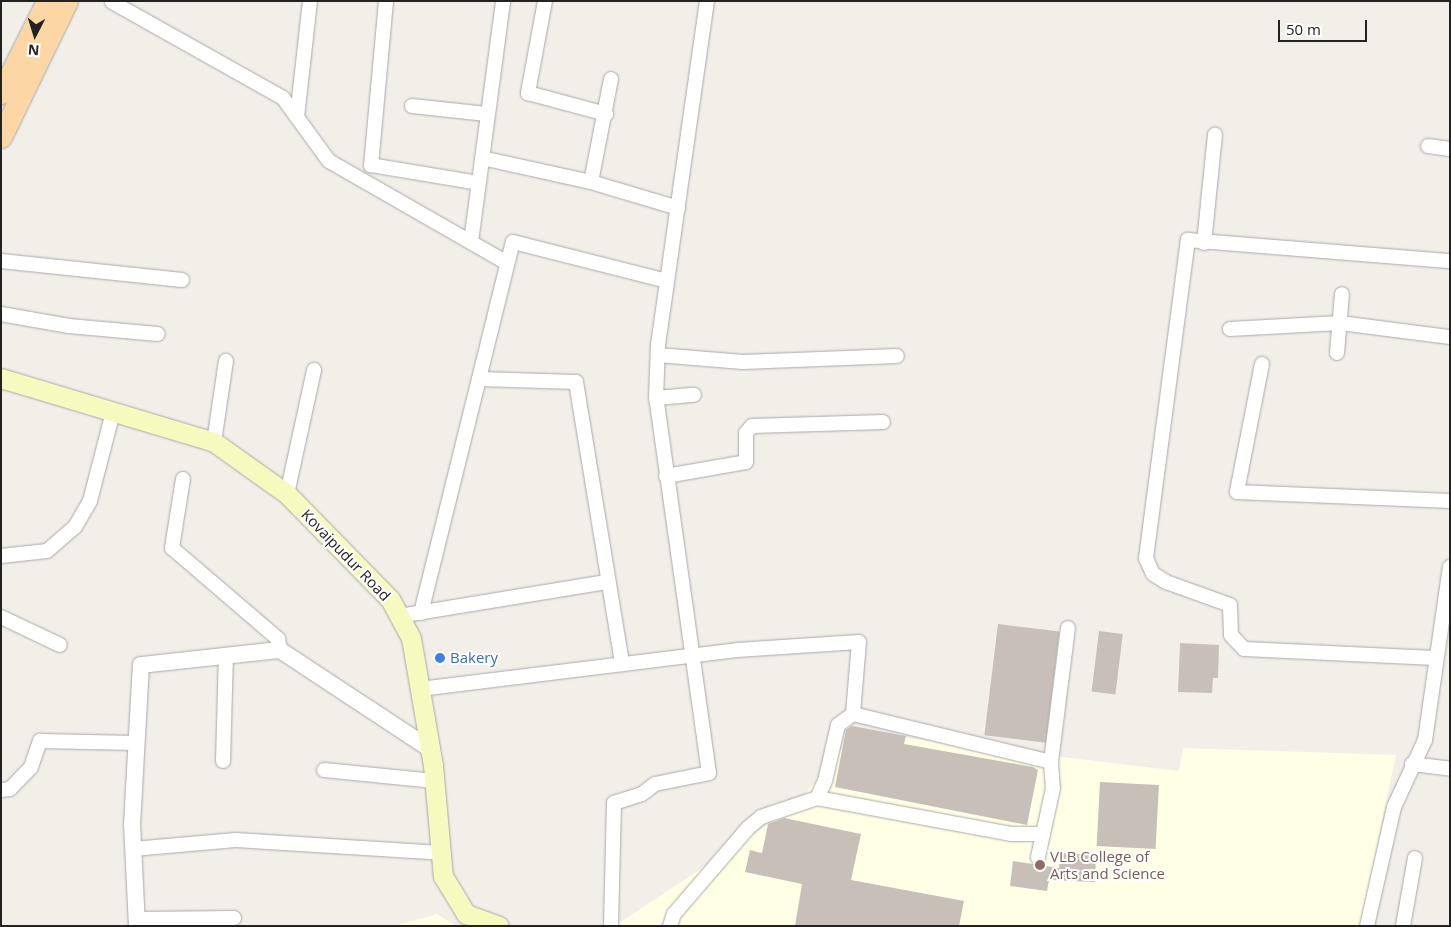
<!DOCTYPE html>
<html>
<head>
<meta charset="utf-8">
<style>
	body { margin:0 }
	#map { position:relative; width:1451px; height:927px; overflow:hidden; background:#f2efe9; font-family:"Open Sans",sans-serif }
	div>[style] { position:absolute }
	.education>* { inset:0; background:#ffffe5 }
	.building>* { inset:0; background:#c7bfb8; transform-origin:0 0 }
	.roads { filter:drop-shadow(0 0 1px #a9a9a9) drop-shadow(0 0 1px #a9a9a9) }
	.minor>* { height:14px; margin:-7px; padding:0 7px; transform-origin:7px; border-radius:7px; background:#fff }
	.tertiary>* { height:16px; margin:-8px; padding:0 8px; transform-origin:8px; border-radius:8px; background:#fff }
	.secondary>* { height:19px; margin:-9.5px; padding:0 9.5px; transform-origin:9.5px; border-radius:9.5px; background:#f7fabf }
	.primary>* { height:21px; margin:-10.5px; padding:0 10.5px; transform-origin:10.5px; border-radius:10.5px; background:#fcd6a4 }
	.dots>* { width:14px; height:14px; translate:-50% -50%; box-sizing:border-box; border:2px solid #fff; border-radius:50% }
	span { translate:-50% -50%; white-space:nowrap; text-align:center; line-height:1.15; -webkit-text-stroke:4px #fff; paint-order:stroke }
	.street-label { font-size:15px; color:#222 }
	.shop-label { font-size:15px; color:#366cbe }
	.left { translate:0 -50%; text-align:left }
	.education-label { font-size:15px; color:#785e54 }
	.frame { position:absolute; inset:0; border:2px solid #222; pointer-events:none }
	.north { position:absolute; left:10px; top:10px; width:50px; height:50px; -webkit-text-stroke:4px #fff; paint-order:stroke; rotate:185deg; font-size:14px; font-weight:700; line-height:20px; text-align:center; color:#222 }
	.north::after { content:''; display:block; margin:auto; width:18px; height:22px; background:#222; clip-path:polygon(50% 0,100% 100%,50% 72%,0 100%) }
	.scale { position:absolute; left:1278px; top:20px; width:89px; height:22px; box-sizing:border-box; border:2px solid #222; border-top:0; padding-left:6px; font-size:15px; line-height:18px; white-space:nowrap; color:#222; -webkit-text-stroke:4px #fff; paint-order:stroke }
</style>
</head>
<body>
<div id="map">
	<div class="education">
		<i style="clip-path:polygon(864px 733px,1179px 771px,1183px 748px,1396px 755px,1360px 926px,615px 926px,798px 804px,837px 753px)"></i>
		<i style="clip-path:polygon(437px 914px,456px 926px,398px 926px,398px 925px)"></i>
	</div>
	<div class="building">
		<i style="left:998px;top:624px;width:62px;height:112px;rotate:7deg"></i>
		<i style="left:1099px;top:631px;width:24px;height:61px;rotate:7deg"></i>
		<i style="clip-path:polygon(1180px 643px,1219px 645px,1218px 678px,1213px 678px,1212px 693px,1178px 692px)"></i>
		<i style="clip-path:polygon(852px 726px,906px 736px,904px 744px,1033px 767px,1038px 770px,1027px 825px,835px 787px,846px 730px)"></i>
		<i style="left:1100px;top:782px;width:59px;height:64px;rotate:3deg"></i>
		<i style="clip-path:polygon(784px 818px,861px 834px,851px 880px,964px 901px,959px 926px,795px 926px,802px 884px,745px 872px,750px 850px,762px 853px,768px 824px)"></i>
		<i style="clip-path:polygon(1060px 853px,1096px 855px,1095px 882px,1049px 880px,1047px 891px,1010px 886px,1013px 861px,1059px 868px)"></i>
	</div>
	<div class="roads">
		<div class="minor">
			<i style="left:386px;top:1px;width:165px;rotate:95.2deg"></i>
			<i style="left:371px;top:165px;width:109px;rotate:9.5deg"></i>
			<i style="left:545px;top:1px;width:94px;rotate:100.5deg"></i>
			<i style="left:528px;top:93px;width:81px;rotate:15.1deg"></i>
			<i style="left:112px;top:2px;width:196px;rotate:29.3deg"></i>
			<i style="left:283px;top:98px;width:78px;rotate:53.9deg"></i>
			<i style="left:329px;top:161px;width:205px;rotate:29.8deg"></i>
			<i style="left:611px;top:79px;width:105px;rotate:101deg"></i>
			<i style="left:591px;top:182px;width:91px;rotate:16.6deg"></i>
			<i style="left:412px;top:106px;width:75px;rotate:6.1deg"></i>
			<i style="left:297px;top:117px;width:117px;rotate:-83.6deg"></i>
			<i style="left:1428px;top:146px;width:22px;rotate:8deg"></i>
			<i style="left:482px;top:158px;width:112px;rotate:12.4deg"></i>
			<i style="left:471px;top:242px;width:243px;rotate:-82.4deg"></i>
			<i style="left:1204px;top:243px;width:109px;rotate:-84.2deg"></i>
			<i style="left:1px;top:261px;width:182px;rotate:6deg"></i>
			<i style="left:1px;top:314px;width:69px;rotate:10deg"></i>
			<i style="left:69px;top:326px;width:89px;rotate:5.1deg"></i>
			<i style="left:1230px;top:329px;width:110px;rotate:-3.1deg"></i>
			<i style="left:1340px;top:323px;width:111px;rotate:7.3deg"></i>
			<i style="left:1337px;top:353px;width:59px;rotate:-85.2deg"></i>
			<i style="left:658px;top:355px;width:85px;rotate:4.7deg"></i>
			<i style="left:743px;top:362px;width:154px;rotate:-2.2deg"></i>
			<i style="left:1262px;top:364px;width:130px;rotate:101.1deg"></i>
			<i style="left:1237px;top:492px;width:213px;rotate:2.4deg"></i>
			<i style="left:479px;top:379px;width:97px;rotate:1.8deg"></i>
			<i style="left:576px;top:382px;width:286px;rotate:80.7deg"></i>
			<i style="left:656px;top:398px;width:38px;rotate:-5deg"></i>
			<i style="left:214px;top:442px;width:82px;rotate:-81.6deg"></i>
			<i style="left:666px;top:476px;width:81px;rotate:-9.9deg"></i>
			<i style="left:746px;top:462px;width:29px;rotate:-90deg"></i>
			<i style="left:746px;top:433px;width:9px;rotate:-49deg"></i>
			<i style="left:752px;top:426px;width:131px;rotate:-1.7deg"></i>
			<i style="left:183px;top:479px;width:70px;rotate:99.1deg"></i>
			<i style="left:172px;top:548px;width:140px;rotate:40.6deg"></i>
			<i style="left:278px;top:639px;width:11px;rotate:80deg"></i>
			<i style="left:287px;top:494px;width:127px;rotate:-77.7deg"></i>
			<i style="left:1px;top:556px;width:46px;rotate:-6.2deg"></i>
			<i style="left:47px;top:551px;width:37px;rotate:-41deg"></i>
			<i style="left:75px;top:527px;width:30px;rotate:-60deg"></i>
			<i style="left:90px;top:501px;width:92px;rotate:-75.5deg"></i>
			<i style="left:421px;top:613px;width:382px;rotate:-76.1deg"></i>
			<i style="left:513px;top:242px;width:159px;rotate:14.2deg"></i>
			<i style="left:399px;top:616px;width:211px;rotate:-9.3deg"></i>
			<i style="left:1px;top:617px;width:65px;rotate:25.4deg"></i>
			<i style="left:1435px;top:658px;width:191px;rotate:-177.3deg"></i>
			<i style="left:1244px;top:649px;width:19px;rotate:-133deg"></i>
			<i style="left:1231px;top:635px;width:30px;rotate:-92deg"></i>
			<i style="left:1230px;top:605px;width:68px;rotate:-160.2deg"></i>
			<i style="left:1166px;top:582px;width:15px;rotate:-148deg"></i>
			<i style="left:1153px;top:574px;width:17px;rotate:-114deg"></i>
			<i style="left:1146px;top:558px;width:321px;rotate:-82.5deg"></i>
			<i style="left:1188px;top:240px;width:263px;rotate:4.6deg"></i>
			<i style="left:420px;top:689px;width:319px;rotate:-7deg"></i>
			<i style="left:737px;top:650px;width:122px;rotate:-3.8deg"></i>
			<i style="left:859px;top:642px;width:72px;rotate:94.8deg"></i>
			<i style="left:223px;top:761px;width:105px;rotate:-88.4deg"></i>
			<i style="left:1051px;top:762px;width:135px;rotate:-82.8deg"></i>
			<i style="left:1412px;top:764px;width:38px;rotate:7deg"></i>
			<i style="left:324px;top:770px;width:111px;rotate:5.7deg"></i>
			<i style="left:1px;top:790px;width:9px;rotate:-6deg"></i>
			<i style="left:10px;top:789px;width:30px;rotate:-46deg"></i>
			<i style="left:31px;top:767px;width:28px;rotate:-71deg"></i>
			<i style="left:40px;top:741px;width:96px;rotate:1.2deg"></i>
			<i style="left:817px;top:798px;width:197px;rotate:10.5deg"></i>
			<i style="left:1011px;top:834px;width:32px"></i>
			<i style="left:133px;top:849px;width:103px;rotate:-5deg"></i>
			<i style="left:236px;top:840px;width:205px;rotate:3.6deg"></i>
			<i style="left:137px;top:919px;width:97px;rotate:-0.6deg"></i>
			<i style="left:611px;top:926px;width:123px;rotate:-88.6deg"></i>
			<i style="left:614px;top:803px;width:29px;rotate:-18deg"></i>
			<i style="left:642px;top:794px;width:16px;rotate:-38deg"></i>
			<i style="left:655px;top:784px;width:55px;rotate:-11.5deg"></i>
			<i style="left:709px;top:773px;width:379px;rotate:-98deg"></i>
			<i style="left:656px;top:398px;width:53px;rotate:-87.8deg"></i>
			<i style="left:658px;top:345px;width:347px;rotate:-81.9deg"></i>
			<i style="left:670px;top:926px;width:13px;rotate:-72deg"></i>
			<i style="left:674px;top:914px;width:113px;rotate:-49.3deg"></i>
			<i style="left:748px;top:828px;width:17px;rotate:-40deg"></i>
			<i style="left:761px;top:817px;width:59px;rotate:-18.7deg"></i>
			<i style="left:817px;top:798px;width:19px;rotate:-65deg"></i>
			<i style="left:825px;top:781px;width:57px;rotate:-76.9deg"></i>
			<i style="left:838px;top:725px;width:19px;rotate:-36deg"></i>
			<i style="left:853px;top:714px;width:204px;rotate:13.6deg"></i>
			<i style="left:1051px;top:762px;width:26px;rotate:86deg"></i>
			<i style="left:1053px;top:788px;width:71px;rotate:102.3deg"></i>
			<i style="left:1367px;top:926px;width:122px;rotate:-77.2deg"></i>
			<i style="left:1394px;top:807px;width:74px;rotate:-65.2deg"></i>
			<i style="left:1425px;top:740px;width:175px;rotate:-81.8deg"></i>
			<i style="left:1403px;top:926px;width:69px;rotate:-80deg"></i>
		</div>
		<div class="tertiary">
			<i style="left:137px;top:926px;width:101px;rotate:-92.8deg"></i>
			<i style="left:132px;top:825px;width:160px;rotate:-86.8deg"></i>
			<i style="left:141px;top:665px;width:140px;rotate:-6.2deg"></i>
			<i style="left:280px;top:650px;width:180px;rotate:33.4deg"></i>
		</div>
		<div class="secondary">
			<i style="left:1px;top:378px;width:222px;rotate:16.7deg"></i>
			<i style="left:214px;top:442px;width:90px;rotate:35.5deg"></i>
			<i style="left:287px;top:494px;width:147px;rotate:45.6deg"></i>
			<i style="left:390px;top:599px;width:44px;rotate:61.7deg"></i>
			<i style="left:411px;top:638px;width:129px;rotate:80.2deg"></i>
			<i style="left:433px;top:765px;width:111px;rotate:84.9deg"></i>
			<i style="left:443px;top:876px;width:44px;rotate:58.8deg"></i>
			<i style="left:466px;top:914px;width:35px;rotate:20deg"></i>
		</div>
		<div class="primary">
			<i style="left:1px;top:93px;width:103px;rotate:-63.4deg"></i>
			<i style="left:1px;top:137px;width:151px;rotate:-64.1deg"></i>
		</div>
	</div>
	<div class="dots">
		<i style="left:440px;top:658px;background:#3f7fe0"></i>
		<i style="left:1040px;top:865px;background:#8d6e63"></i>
	</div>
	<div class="street-label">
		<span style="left:346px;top:555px;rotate:46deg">Kovaipudur Road</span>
	</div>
	<div class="shop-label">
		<span class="left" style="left:450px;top:658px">Bakery</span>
	</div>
	<div class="education-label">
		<span class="left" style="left:1050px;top:865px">VLB College of<br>Arts and Science</span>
	</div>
	<div class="frame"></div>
	<div class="north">N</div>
	<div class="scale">50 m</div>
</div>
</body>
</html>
